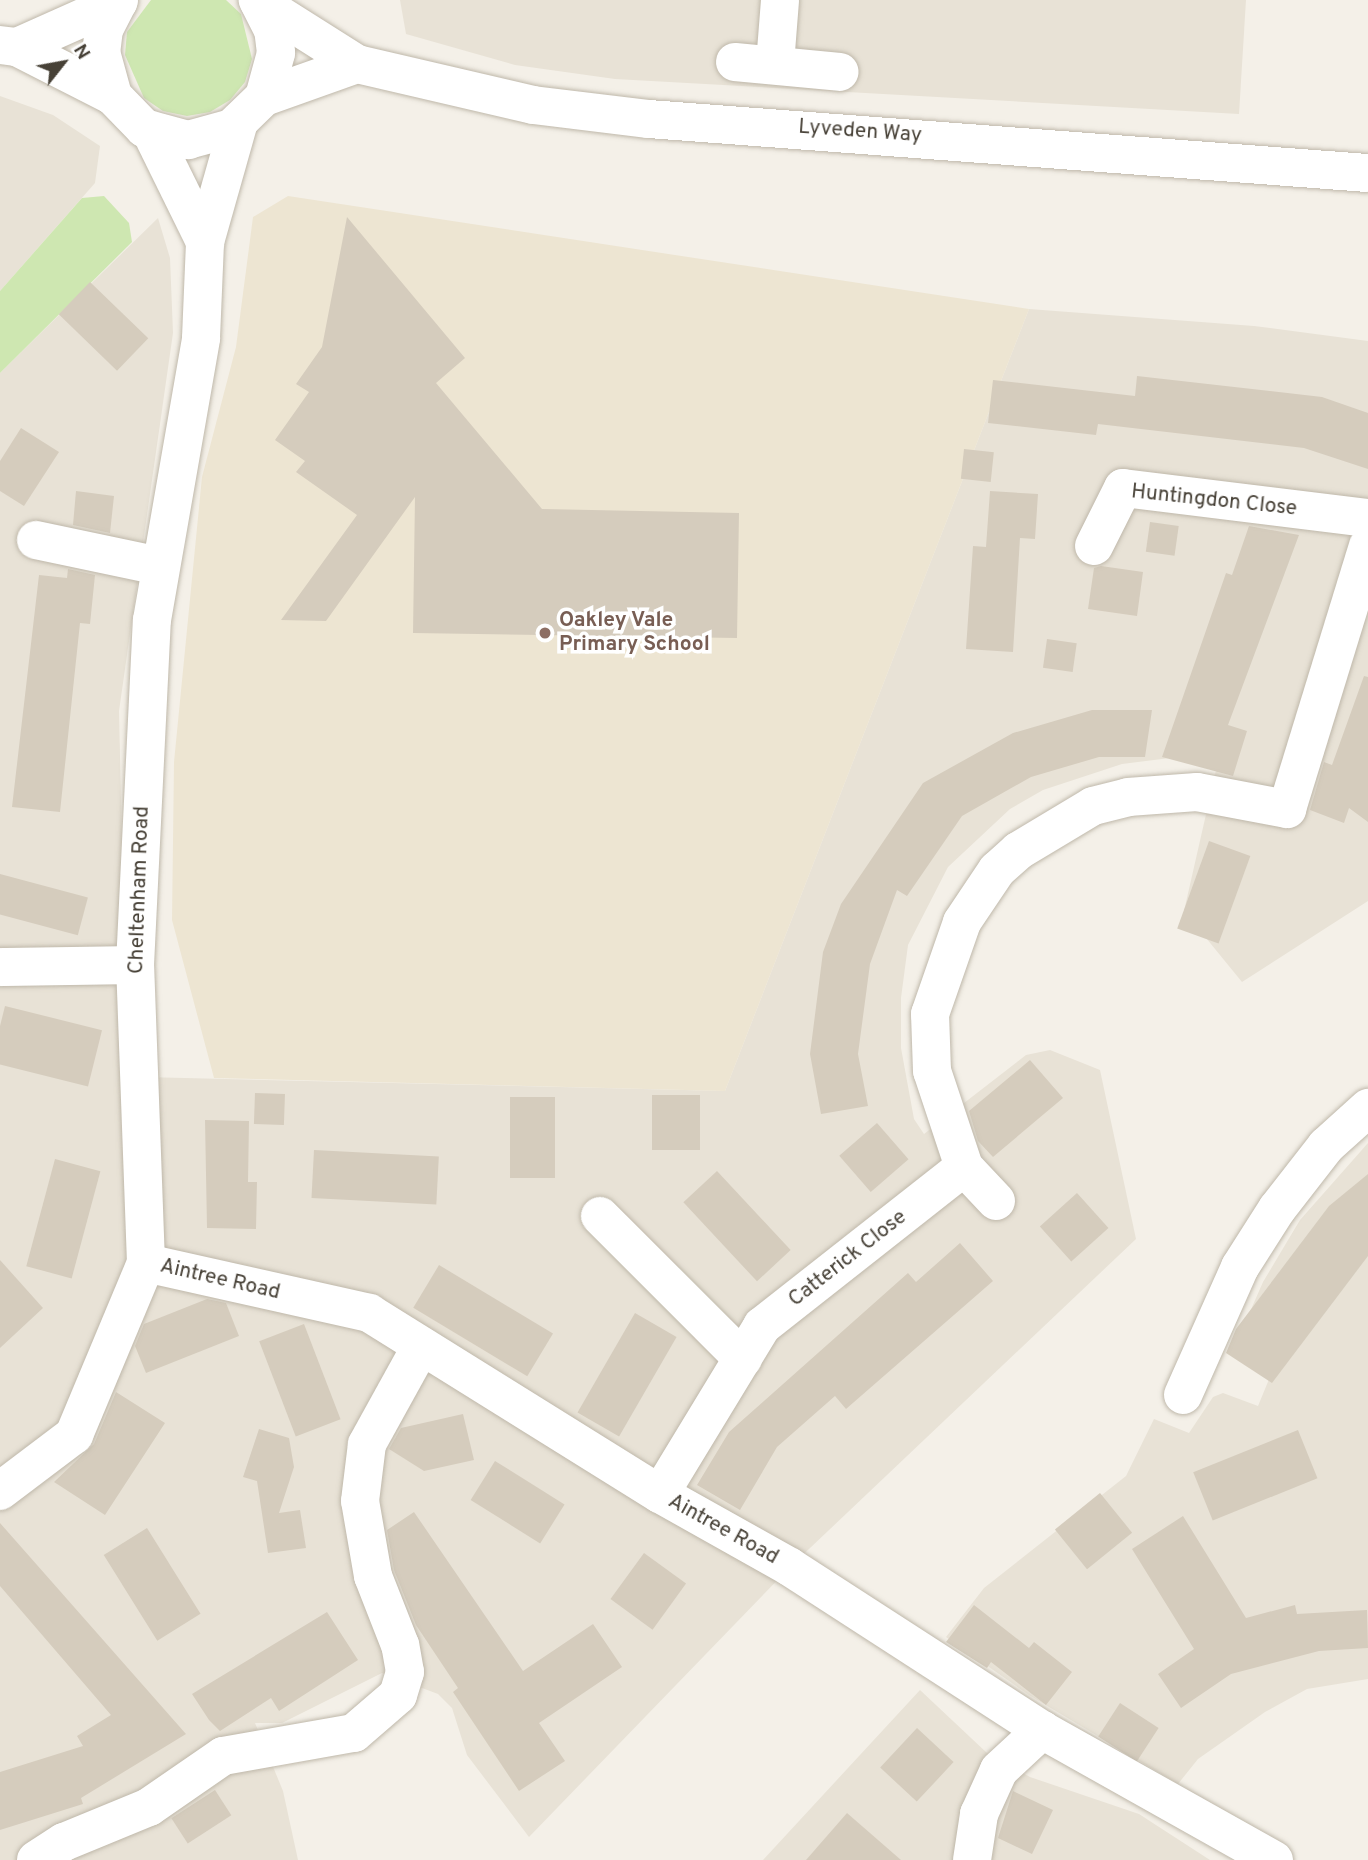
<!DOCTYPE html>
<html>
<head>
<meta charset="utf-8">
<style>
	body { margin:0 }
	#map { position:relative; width:1368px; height:1860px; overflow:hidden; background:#f4f0e8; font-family:Overpass,sans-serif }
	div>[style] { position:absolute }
	.residential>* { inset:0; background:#e8e2d6 }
	.education>* { inset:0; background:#ede5d2 }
	.green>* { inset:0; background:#cee7b1 }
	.building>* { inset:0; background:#d5ccbd; transform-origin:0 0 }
	.roads { filter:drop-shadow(0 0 2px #bfb8aa) drop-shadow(0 0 2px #bfb8aa) }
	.minor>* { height:38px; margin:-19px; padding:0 19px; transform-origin:19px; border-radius:19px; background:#fff }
	.dots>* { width:19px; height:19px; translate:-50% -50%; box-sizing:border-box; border:4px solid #fff; border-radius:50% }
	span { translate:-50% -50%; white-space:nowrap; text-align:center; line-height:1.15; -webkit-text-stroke:7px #fff; paint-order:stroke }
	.street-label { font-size:21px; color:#474137 }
	.education-label { font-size:21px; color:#785e54; font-weight:700 }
	.left { translate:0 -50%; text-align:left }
	.north { position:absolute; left:28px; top:28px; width:70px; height:70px; -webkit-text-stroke:5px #fff; paint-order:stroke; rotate:59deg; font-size:19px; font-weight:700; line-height:28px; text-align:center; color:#474137 }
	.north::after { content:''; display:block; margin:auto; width:24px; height:32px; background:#474137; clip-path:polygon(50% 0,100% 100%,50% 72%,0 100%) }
</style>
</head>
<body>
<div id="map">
	<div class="residential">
		<i style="clip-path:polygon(400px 0,1246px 0,1239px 114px,615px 79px,515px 65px,406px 34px)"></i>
		<i style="clip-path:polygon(0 96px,53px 115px,100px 146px,95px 183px,0 291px)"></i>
		<i style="clip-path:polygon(158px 218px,170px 258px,173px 333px,119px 711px,125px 983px,144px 1077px,725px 1091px,1029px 309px,1254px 326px,1368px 341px,1368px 901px,1242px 982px,1184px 911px,1217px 766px,1170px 758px,1122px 764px,1043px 790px,1010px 809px,948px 867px,908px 945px,901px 998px,901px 1048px,914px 1119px,924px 1134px,1026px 1055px,1050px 1050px,1100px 1070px,1136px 1239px,790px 1567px,529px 1837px,467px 1755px,452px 1708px,438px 1694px,382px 1673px,282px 1723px,255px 1723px,283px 1791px,298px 1860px,0 1860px,0 373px)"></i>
		<i style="clip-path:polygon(1368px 1143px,1368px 1679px,1307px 1689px,1265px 1712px,1198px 1759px,1178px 1784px,1029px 1695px,946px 1637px,984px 1588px,1126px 1476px,1154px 1419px,1189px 1433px,1213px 1397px,1223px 1393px,1258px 1406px,1272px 1372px,1238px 1339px,1263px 1282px,1300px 1220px)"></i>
		<i style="clip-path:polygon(920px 1690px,987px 1753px,1030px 1777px,1139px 1814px,1210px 1860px,763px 1860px)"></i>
	</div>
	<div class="education">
		<i style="clip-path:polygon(288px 196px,1029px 309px,725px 1091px,214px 1078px,172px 920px,174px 762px,202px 477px,236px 347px,253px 217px)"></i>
	</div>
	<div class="green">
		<i style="clip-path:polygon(151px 0,226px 0,241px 14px,252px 59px,245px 82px,230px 100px,210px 112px,187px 116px,163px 111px,144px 98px,125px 55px,127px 32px)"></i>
		<i style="clip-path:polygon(104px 196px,129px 223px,132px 242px,0 373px,0 291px,82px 198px)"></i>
	</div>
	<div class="building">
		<i style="clip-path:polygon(347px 217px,465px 358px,436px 383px,542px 509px,739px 513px,737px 638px,413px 633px,415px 497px,326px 621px,281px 620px,357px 515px,296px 472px,305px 461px,275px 440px,309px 392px,296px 384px,322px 347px)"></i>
		<i style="left:90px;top:282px;width:81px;height:45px;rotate:44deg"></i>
		<i style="clip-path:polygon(1137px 376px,1322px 397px,1368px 413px,1368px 469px,1304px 448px,1098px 424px,1096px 435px,988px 423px,993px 380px,1135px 396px)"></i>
		<i style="clip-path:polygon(21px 428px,59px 452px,24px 506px,0 491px,0 461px)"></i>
		<i style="left:964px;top:449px;width:30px;height:30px;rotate:6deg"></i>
		<i style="clip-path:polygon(76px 491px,114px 496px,110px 533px,73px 525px)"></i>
		<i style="clip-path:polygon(990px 491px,1038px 494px,1035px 539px,1020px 538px,1013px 652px,966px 649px,973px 546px,986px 547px)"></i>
		<i style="left:1150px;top:522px;width:29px;height:30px;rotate:8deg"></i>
		<i style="clip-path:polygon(1249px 526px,1299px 535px,1228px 725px,1247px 731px,1233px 776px,1162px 757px,1226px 573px,1232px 575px)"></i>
		<i style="clip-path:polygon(1101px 566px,1143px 572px,1137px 616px,1088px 609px,1094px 568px)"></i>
		<i style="clip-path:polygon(68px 569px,95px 575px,90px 624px,80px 623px,60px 812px,12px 807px,39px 575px,67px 578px)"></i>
		<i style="left:1047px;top:639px;width:30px;height:29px;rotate:8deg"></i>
		<i style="clip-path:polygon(1364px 676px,1368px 677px,1368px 822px,1349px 808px,1344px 823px,1310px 810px,1324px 762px,1332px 765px)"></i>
		<i style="clip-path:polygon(1092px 710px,1152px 710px,1145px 757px,1099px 757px,1031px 777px,962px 816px,907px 896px,897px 890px,870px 964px,858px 1054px,868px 1106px,821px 1114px,810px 1054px,823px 952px,841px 904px,923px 783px,1013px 733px)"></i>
		<i style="left:1209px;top:841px;width:44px;height:93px;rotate:20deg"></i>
		<i style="left:0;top:874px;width:91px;height:39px;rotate:15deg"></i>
		<i style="left:5px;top:1006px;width:100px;height:58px;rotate:14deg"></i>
		<i style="clip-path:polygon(1030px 1060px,1063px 1098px,993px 1157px,978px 1141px,969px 1111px)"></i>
		<i style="left:255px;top:1093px;width:30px;height:31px;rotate:2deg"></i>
		<i style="left:652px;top:1095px;width:48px;height:55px"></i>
		<i style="left:510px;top:1097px;width:45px;height:81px"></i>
		<i style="clip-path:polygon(205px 1120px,249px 1121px,248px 1182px,257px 1182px,256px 1229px,207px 1228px)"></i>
		<i style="left:877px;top:1123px;width:48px;height:50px;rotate:49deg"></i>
		<i style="left:314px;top:1150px;width:125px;height:48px;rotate:3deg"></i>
		<i style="left:55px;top:1159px;width:47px;height:111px;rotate:15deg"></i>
		<i style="left:717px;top:1171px;width:108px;height:46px;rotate:47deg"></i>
		<i style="clip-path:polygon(1368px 1174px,1368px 1256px,1272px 1383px,1226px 1353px,1236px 1329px,1329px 1206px)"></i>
		<i style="left:1077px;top:1193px;width:47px;height:50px;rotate:48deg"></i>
		<i style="clip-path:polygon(960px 1243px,993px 1281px,846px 1409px,835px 1396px,777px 1447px,740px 1510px,697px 1485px,729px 1432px,908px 1273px,916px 1282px)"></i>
		<i style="clip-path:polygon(0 1260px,43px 1308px,0 1348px)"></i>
		<i style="left:439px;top:1265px;width:133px;height:50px;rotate:31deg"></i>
		<i style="clip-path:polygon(207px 1299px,226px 1303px,239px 1336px,146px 1373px,135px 1346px,144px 1324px)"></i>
		<i style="left:635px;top:1313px;width:48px;height:115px;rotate:30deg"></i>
		<i style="left:304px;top:1324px;width:102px;height:48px;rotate:69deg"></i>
		<i style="clip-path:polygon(116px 1392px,165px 1423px,105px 1515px,54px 1482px,94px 1444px)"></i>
		<i style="clip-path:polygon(463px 1414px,474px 1460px,424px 1471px,389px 1449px,401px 1428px)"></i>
		<i style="clip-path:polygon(259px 1429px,289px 1438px,294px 1467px,279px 1513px,300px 1510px,306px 1548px,268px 1553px,257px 1481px,243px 1477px)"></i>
		<i style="left:1298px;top:1430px;width:52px;height:113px;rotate:68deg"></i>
		<i style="left:495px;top:1461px;width:82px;height:46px;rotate:32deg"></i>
		<i style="left:1100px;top:1493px;width:51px;height:58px;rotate:51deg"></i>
		<i style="clip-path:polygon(414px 1512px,523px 1671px,593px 1624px,622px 1667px,539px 1723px,565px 1761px,519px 1791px,453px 1692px,458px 1688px,416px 1625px,394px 1570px,387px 1530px)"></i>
		<i style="clip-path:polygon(1183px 1516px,1246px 1618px,1295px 1605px,1297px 1614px,1367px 1610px,1368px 1648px,1319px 1651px,1231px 1674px,1181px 1708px,1158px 1674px,1194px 1649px,1132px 1549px)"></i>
		<i style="clip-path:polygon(0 1523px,186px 1734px,81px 1798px,83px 1804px,0 1830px,0 1772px,83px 1746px,77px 1736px,111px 1715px,0 1586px)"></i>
		<i style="left:147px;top:1528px;width:101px;height:51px;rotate:58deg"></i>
		<i style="left:644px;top:1553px;width:52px;height:57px;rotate:36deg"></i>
		<i style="clip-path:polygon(974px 1605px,1029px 1648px,1034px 1642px,1072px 1672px,1046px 1705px,991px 1662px,987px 1668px,946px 1642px)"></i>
		<i style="clip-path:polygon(327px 1612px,358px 1660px,279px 1711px,271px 1698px,220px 1731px,209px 1720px,192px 1694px)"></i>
		<i style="left:1120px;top:1703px;width:46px;height:40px;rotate:33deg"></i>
		<i style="left:917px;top:1728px;width:50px;height:54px;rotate:43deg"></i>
		<i style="left:215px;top:1790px;width:30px;height:52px;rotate:57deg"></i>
		<i style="clip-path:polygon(1013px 1791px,1053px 1810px,1032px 1854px,998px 1838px)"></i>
		<i style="clip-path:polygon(847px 1813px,901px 1860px,806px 1860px)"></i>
	</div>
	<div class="roads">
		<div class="minor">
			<i style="left:119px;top:0;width:33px;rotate:117deg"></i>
			<i style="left:104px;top:29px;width:23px;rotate:97deg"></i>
			<i style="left:101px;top:52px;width:46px;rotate:74.7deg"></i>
			<i style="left:113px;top:96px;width:45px;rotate:45.9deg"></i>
			<i style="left:144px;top:128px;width:46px;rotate:15.3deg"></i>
			<i style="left:188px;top:140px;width:46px;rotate:-15.3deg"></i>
			<i style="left:232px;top:128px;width:45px;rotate:-44.1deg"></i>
			<i style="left:264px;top:97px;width:46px;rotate:-74.7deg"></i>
			<i style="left:276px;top:53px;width:23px;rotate:-97deg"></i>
			<i style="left:273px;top:30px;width:34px;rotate:-117deg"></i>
			<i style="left:259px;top:2px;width:116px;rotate:32.3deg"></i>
			<i style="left:357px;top:64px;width:181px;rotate:13.1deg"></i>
			<i style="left:533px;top:105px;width:117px;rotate:6.9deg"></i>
			<i style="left:649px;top:119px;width:721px;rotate:4.3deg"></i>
			<i style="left:0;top:45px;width:17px;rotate:7deg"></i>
			<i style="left:17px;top:47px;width:108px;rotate:27deg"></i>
			<i style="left:17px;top:47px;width:111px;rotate:-24deg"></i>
			<i style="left:735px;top:62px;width:105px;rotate:5.4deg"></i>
			<i style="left:775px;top:64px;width:64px;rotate:-85.5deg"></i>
			<i style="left:264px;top:97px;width:99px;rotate:-19.5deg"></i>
			<i style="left:150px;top:130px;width:125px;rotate:63.8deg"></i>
			<i style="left:36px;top:540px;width:126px;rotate:11.9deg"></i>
			<i style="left:1094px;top:546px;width:65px;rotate:-63.4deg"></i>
			<i style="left:1123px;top:488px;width:247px;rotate:7deg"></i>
			<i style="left:0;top:967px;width:135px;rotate:-0.8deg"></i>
			<i style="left:996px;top:1201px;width:47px;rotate:-133.3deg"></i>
			<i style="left:964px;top:1167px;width:101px;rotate:-108.4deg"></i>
			<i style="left:932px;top:1071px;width:57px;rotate:-92deg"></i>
			<i style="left:930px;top:1014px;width:97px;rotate:-70.8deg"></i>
			<i style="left:962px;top:922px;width:63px;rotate:-56.1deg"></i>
			<i style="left:997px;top:870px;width:28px;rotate:-42deg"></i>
			<i style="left:1018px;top:851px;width:87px;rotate:-31deg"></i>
			<i style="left:1093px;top:806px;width:36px;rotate:-14deg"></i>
			<i style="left:1128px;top:797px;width:69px;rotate:-4.1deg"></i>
			<i style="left:1197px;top:792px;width:92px;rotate:10.7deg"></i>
			<i style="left:1287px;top:809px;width:275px;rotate:-72.9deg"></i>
			<i style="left:600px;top:1216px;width:202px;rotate:45deg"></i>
			<i style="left:146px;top:1263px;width:229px;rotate:12.6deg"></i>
			<i style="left:369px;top:1313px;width:343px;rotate:31.9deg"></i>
			<i style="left:660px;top:1494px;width:149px;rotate:29.3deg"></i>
			<i style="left:790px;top:1567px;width:300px;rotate:32.9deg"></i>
			<i style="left:1042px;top:1730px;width:266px;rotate:29.3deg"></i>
			<i style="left:1183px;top:1395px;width:140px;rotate:-66deg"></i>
			<i style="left:1240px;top:1267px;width:69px;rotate:-57.5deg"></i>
			<i style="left:1277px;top:1209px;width:80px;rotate:-52.1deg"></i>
			<i style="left:1326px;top:1146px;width:57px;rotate:-42.1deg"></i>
			<i style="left:0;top:1491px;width:93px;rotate:-37.1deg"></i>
			<i style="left:74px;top:1435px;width:186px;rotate:-67.3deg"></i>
			<i style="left:146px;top:1263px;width:298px;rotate:-92.1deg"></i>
			<i style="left:135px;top:965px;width:345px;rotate:-87.2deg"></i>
			<i style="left:152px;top:620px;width:286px;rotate:-80.1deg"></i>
			<i style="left:201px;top:338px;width:96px;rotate:-87.6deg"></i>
			<i style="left:205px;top:242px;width:125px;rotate:-74.2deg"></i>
			<i style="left:660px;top:1494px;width:197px;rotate:-58.7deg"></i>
			<i style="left:762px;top:1326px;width:257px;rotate:-38.2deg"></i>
			<i style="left:36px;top:1860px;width:33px;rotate:-33deg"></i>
			<i style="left:64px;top:1842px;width:92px;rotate:-22.4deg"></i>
			<i style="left:149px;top:1807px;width:90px;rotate:-34.6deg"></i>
			<i style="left:223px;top:1756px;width:133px;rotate:-10deg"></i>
			<i style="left:354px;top:1733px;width:58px;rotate:-40.8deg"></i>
			<i style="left:398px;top:1695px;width:24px;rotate:-73deg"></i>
			<i style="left:405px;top:1672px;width:27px;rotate:-100deg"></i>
			<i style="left:400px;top:1645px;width:74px;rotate:-111.4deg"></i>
			<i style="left:373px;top:1576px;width:76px;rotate:-99.8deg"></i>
			<i style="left:360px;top:1501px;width:57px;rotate:-83deg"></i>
			<i style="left:367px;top:1444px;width:112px;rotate:-61.1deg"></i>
			<i style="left:972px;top:1860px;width:47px;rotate:-81.3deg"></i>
			<i style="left:979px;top:1814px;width:48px;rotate:-65.6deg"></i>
			<i style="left:999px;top:1770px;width:59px;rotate:-42.9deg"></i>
		</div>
	</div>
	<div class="dots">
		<i style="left:545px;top:633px;background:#8d6e63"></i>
	</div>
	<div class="street-label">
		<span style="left:860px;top:132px;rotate:4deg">Lyveden Way</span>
		<span style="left:1214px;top:501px;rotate:6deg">Huntingdon Close</span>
		<span style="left:140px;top:890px;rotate:-88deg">Cheltenham Road</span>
		<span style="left:848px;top:1259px;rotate:-38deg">Catterick Close</span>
		<span style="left:220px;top:1280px;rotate:13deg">Aintree Road</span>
		<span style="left:723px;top:1530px;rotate:29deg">Aintree Road</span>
	</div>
	<div class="education-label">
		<span class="left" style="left:559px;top:633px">Oakley Vale<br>Primary School</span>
	</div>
	<div class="north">N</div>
</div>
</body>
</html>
